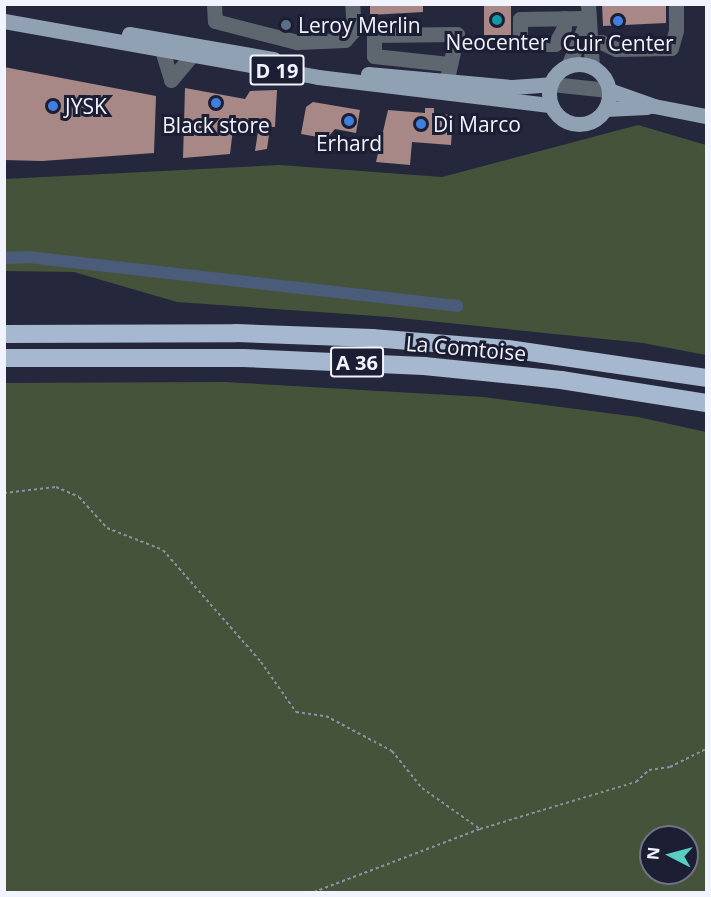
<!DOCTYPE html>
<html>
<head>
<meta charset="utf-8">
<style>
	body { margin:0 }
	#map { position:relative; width:711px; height:897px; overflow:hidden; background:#25283d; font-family:"Open Sans",sans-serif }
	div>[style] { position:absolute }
	.green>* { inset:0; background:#46533b }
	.canal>* { height:12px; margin:-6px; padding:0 6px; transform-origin:6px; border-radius:6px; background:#4b5c7b }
	.building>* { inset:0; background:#a88886; transform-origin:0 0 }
	.path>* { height:2px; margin-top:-1px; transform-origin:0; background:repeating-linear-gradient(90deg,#8d90a0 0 3px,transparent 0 6px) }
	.minor>* { height:15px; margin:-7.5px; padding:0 7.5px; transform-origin:7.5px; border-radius:7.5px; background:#5e666f }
	.major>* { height:15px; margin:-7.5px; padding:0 7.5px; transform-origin:7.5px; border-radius:7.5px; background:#91a1b4 }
	.major>.ring { margin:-7.5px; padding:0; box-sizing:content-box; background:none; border:15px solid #91a1b4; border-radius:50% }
	.highway>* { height:18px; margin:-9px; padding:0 9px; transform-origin:9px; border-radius:9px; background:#a5b8cf }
	.dots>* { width:16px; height:16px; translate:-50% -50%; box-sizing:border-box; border:3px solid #1c1e33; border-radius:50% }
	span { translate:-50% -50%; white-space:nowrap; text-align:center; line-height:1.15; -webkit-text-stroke:6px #1c1e33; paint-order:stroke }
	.shield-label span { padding:2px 4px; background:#1c1e33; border:2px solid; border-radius:4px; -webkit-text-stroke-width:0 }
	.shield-label { font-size:20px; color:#f1f3ff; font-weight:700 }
	.poi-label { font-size:21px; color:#f1f3ff }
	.left { translate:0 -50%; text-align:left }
	.street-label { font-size:21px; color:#f1f3ff }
	.frame { position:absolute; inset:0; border:6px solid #f1f3ff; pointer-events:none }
	.north { position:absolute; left:639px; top:825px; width:60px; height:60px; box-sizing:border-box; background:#1c1e33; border:2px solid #717385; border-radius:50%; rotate:276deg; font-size:16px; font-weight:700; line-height:24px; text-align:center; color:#f1f3ff }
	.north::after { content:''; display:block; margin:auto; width:21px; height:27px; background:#58cec0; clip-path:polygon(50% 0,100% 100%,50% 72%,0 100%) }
</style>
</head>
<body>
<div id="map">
	<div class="green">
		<i style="clip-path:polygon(638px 125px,706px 145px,706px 355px,643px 343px,390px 317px,177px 302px,74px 272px,5px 271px,5px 179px,280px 165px,442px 177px)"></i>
		<i style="clip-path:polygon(evenodd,225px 382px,483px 397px,638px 417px,706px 432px,706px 892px,5px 892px,5px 383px,225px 382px,651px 837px,687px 837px,687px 873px,651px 873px,651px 837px)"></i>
	</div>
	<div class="canal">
		<i style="left:4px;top:258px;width:24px;rotate:-2deg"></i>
		<i style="left:28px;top:257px;width:432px;rotate:6.5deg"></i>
	</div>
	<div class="building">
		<i style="clip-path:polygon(370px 4px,423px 4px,423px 12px,370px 15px)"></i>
		<i style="left:484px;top:4px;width:27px;height:31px"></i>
		<i style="clip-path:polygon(602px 4px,666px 4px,666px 23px,603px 26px)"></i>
		<i style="clip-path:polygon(4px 67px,156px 96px,154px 153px,42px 161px,4px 160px)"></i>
		<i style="clip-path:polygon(185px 88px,245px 99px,250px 91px,277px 90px,275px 127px,270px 127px,267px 149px,255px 151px,259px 125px,234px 121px,230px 154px,183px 158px)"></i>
		<i style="clip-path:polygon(313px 102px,360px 110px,356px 133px,335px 129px,329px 136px,330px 148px,320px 149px,318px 137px,301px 134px,306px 107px)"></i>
		<i style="clip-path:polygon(425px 108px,434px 108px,434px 114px,453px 115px,451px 145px,412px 142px,410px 165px,376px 162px,388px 110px,425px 113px)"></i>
	</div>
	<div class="path">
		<i style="left:4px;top:493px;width:52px;rotate:-6.6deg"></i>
		<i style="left:56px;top:487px;width:25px;rotate:23deg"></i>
		<i style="left:79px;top:497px;width:42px;rotate:47.9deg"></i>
		<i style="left:107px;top:528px;width:60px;rotate:21.4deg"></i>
		<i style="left:163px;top:550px;width:149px;rotate:48.8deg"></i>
		<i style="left:261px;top:662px;width:61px;rotate:55deg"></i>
		<i style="left:296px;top:712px;width:30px;rotate:8deg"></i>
		<i style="left:326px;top:716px;width:75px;rotate:27.9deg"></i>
		<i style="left:392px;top:751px;width:48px;rotate:51deg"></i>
		<i style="left:422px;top:788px;width:71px;rotate:35.3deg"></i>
		<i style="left:314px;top:892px;width:178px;rotate:-20.8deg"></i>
		<i style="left:480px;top:829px;width:163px;rotate:-16.8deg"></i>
		<i style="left:636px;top:782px;width:18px;rotate:-43deg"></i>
		<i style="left:649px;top:770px;width:21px;rotate:-8deg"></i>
		<i style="left:670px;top:767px;width:40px;rotate:-26.6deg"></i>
	</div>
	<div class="minor">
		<i style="left:214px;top:4px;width:17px;rotate:87deg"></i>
		<i style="left:215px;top:21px;width:85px;rotate:14.4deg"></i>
		<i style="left:297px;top:42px;width:48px;rotate:-2.4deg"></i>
		<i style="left:345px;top:40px;width:13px;rotate:-48deg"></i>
		<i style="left:354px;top:30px;width:26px;rotate:-94deg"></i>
		<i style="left:588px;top:4px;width:63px;rotate:86.4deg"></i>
		<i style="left:564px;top:18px;width:10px;rotate:90deg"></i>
		<i style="left:564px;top:28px;width:18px;rotate:119deg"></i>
		<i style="left:555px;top:44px;width:35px;rotate:180deg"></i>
		<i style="left:520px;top:44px;width:25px;rotate:-90deg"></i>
		<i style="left:520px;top:19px;width:68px;rotate:-0.8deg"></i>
		<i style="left:590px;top:44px;width:11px;rotate:-10deg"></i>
		<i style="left:601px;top:42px;width:17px;rotate:25deg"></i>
		<i style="left:616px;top:49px;width:55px;rotate:-1deg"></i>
		<i style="left:671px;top:48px;width:18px;rotate:-74deg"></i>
		<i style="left:676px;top:31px;width:27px;rotate:-90deg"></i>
		<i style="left:162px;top:50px;width:31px;rotate:73deg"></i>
		<i style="left:171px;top:80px;width:31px;rotate:-50deg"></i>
		<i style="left:568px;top:66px;width:49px;rotate:-67.1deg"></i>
		<i style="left:446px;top:83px;width:50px;rotate:-77.3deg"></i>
		<i style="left:457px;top:34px;width:83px;rotate:179.3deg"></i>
		<i style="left:374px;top:35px;width:21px;rotate:90deg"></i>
		<i style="left:374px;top:56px;width:75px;rotate:6.1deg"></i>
		<i style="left:551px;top:84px;width:58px;rotate:5.9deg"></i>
	</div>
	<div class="major">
		<i style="left:4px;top:21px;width:319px;rotate:10.1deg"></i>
		<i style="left:318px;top:77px;width:235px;rotate:6.9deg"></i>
		<i style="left:129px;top:34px;width:147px;rotate:9.8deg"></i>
		<i class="ring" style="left:549px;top:64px;width:45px;height:45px"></i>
		<i style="left:368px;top:74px;width:145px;rotate:5.2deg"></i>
		<i style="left:512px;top:87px;width:39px;rotate:-4deg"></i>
		<i style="left:609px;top:90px;width:48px;rotate:19.6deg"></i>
		<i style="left:654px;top:106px;width:53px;rotate:10.9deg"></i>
		<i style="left:605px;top:109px;width:42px;rotate:-2.7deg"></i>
	</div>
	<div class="highway">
		<i style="left:4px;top:334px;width:232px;rotate:-0.2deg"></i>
		<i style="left:236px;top:333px;width:136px;rotate:2.1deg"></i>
		<i style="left:372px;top:338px;width:136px;rotate:4.6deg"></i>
		<i style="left:508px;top:349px;width:200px;rotate:8.3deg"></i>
		<i style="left:4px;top:358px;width:239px"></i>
		<i style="left:243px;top:358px;width:181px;rotate:2.5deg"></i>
		<i style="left:424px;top:366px;width:138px;rotate:5.8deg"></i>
		<i style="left:561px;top:380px;width:147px;rotate:9deg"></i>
	</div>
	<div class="dots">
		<i style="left:497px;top:20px;background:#0f9aa8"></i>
		<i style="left:618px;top:21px;background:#3f7fe0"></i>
		<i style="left:286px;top:25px;background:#5c6f8a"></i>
		<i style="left:216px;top:103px;background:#3f7fe0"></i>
		<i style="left:53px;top:106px;background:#3f7fe0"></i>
		<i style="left:349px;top:121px;background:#3f7fe0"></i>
		<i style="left:421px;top:124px;background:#3f7fe0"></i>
	</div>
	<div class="shield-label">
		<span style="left:277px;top:70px">D 19</span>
		<span style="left:357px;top:362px">A 36</span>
	</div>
	<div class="poi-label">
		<span class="left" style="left:298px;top:25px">Leroy Merlin</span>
		<span style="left:497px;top:42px">Neocenter</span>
		<span style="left:618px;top:43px">Cuir Center</span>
		<span class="left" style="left:65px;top:106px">JYSK</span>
		<span class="left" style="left:433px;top:124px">Di Marco</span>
		<span style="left:216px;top:125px">Black store</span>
		<span style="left:349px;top:143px">Erhard</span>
	</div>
	<div class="street-label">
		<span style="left:466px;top:348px;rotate:5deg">La Comtoise</span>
	</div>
	<div class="frame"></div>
	<div class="north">N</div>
</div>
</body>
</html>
